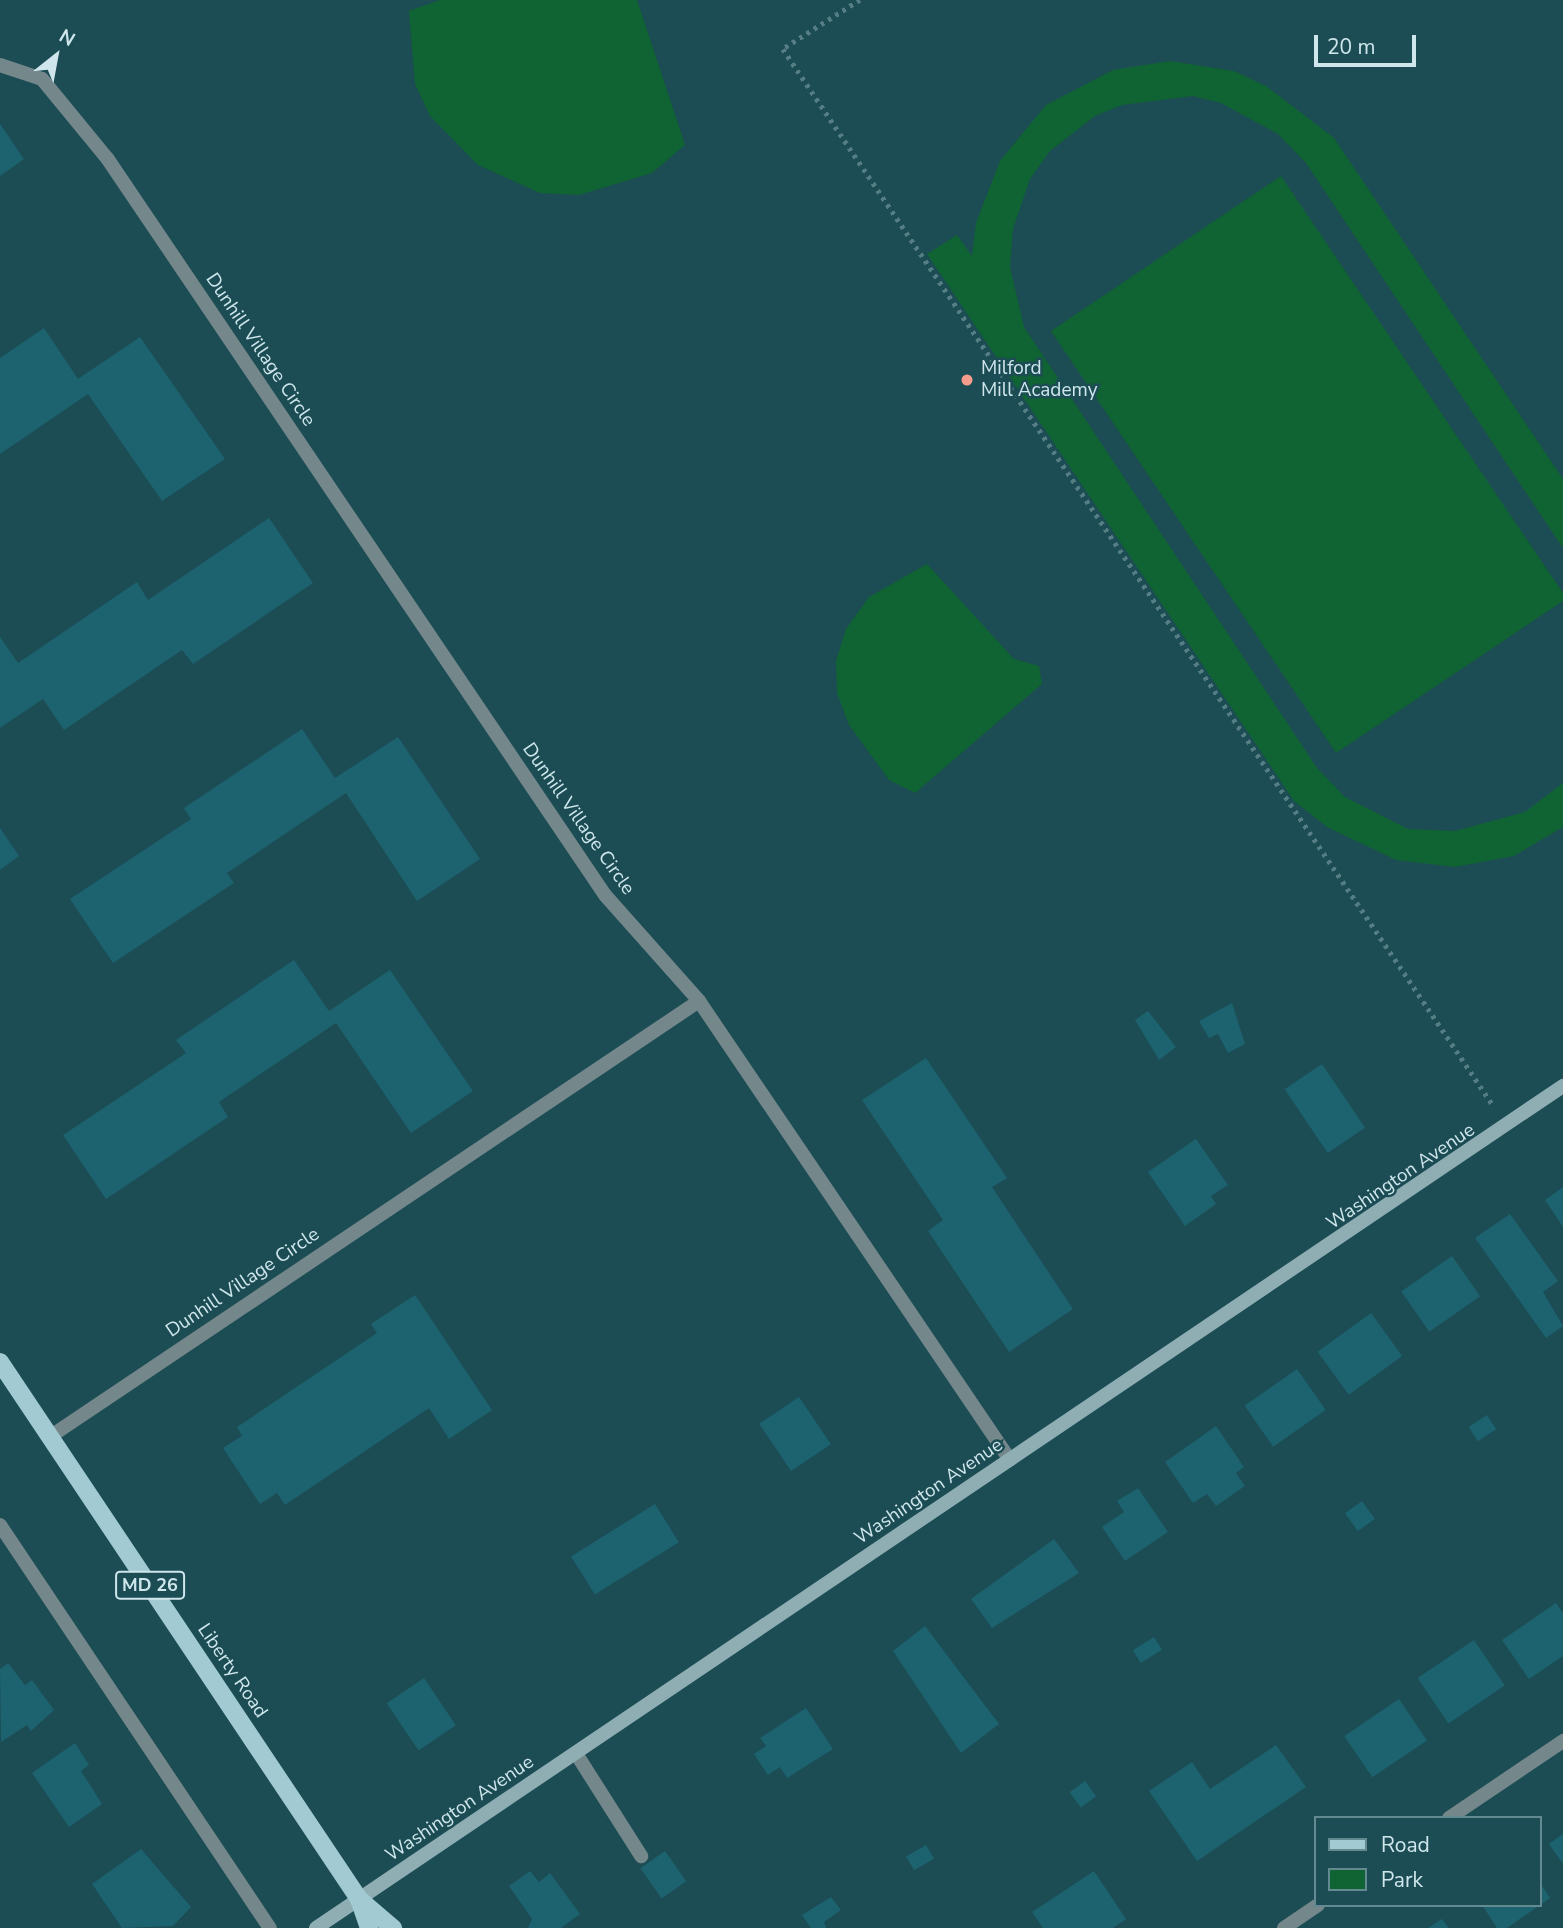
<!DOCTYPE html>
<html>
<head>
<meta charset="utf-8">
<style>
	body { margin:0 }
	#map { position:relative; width:1563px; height:1928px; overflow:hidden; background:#1c4c54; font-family:"Nunito Sans",sans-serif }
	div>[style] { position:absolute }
	.green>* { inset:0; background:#106332 }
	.building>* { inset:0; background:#1c636f; transform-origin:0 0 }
	.path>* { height:4.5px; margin-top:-2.25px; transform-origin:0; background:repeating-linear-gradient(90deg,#547d84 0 3.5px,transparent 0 8.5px) }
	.service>* { height:14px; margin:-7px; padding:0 7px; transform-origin:7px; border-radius:7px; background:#74888c }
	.minor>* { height:14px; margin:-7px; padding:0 7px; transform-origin:7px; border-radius:7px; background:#74888c }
	.secondary>* { height:14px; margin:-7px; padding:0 7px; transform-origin:7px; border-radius:7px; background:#8eaeb4 }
	.primary>* { height:18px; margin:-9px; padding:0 9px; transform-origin:9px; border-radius:9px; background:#a2cad3 }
	.dots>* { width:19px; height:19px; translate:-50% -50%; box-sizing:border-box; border:4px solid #1c4c54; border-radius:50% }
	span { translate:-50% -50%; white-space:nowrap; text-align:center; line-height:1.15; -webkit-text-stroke:5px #1c4c54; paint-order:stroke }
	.shield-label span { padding:2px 5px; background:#1c4c54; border:2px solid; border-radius:5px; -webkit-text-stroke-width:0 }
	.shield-label { font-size:18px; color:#cfe7ec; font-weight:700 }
	.street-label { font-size:19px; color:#cfe7ec }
	.poi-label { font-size:19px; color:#cfe7ec }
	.left { translate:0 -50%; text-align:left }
	.legend { position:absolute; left:1314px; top:1816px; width:228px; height:91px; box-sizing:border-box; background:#1c4c54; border:2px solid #648a91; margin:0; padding:9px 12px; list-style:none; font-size:21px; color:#cfe7ec }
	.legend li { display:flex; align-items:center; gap:14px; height:35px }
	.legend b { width:35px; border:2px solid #648a91 }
	.north { position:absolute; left:21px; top:21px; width:70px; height:70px; -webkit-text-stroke:5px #1c4c54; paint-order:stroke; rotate:31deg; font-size:19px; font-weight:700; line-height:28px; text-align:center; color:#cfe7ec }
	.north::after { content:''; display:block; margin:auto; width:24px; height:32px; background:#cfe7ec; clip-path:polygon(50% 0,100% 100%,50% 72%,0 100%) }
	.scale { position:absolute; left:1314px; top:35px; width:102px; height:32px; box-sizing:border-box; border:4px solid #cfe7ec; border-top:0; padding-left:9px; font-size:21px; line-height:24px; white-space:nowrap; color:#cfe7ec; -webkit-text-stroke:5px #1c4c54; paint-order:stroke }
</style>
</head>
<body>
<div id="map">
	<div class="green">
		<i style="clip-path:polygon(440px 0,637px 0,685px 145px,652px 173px,579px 195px,540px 193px,478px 165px,430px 116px,415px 84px,409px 11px)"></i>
		<i style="clip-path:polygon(1170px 61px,1234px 71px,1266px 86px,1334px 138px,1563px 479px,1563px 548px,1306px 163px,1278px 134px,1221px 103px,1193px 96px,1122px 105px,1095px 116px,1050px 151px,1030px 179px,1013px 229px,1010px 267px,1024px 327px,1317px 768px,1345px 797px,1408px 829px,1455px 831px,1525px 812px,1563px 783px,1563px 827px,1514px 856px,1455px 867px,1396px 860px,1327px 827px,1294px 801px,927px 254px,957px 235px,972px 256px,976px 223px,1000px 161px,1046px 105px,1113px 70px)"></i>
		<i style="clip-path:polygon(1281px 176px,1563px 593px,1563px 601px,1336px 753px,1051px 331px)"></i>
		<i style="clip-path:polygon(927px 564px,1014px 659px,1039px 666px,1042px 684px,915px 793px,889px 780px,849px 725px,837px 693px,836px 661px,846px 629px,869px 597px)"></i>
	</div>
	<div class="building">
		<i style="clip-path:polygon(0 124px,24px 159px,0 176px)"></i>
		<i style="clip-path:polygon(44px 328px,78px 379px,140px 337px,225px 459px,162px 501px,88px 394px,0 454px,0 358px)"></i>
		<i style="clip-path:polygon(269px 518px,313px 583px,193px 664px,182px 650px,64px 730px,43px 699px,0 728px,0 637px,18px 663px,137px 582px,148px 600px)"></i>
		<i style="clip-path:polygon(302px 729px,335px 778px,398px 737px,480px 859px,417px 901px,346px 793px,227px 873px,234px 883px,113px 963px,70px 899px,191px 819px,184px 808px)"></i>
		<i style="clip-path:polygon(0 828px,19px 856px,0 870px)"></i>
		<i style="clip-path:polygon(294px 960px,329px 1011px,390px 970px,473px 1091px,411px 1133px,336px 1023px,219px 1102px,228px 1117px,106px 1199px,63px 1135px,186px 1053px,176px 1040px)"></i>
		<i style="clip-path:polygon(1232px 1003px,1245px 1044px,1228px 1053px,1218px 1034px,1209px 1038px,1199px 1021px)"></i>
		<i style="clip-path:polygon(1148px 1011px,1176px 1047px,1159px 1060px,1135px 1020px)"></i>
		<i style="clip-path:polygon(926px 1058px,1007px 1178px,992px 1187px,1073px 1309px,1009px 1352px,928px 1231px,943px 1220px,862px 1100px)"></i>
		<i style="left:1322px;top:1064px;width:77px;height:45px;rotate:56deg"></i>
		<i style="clip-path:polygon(1196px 1139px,1228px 1185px,1211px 1196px,1216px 1204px,1185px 1226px,1148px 1172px)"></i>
		<i style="clip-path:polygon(1563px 1187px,1563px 1227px,1545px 1200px)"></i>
		<i style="clip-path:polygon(1510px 1214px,1558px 1281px,1543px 1292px,1563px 1326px,1546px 1338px,1475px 1238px)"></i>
		<i style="left:1452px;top:1256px;width:49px;height:62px;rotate:55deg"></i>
		<i style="clip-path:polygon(415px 1295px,492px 1410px,449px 1439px,429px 1408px,285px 1505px,277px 1493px,260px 1504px,223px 1448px,242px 1436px,237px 1427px,377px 1333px,371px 1324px)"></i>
		<i style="left:1371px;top:1313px;width:53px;height:66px;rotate:54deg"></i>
		<i style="left:1297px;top:1369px;width:50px;height:64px;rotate:55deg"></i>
		<i style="left:799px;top:1397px;width:57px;height:48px;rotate:56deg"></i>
		<i style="left:1487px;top:1415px;width:17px;height:22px;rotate:57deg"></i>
		<i style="clip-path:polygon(1216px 1426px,1244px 1467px,1236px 1473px,1245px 1486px,1216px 1506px,1207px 1494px,1193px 1503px,1165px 1462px)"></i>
		<i style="clip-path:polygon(1138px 1488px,1168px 1532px,1125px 1561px,1102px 1527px,1124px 1512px,1117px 1501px)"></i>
		<i style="left:1362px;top:1501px;width:22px;height:21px;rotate:54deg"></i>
		<i style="left:655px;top:1504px;width:45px;height:99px;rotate:58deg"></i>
		<i style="clip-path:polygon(1054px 1539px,1079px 1573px,992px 1628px,971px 1599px)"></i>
		<i style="clip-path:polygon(1556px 1603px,1563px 1613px,1563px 1656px,1529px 1679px,1502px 1640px)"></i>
		<i style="clip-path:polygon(925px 1626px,999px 1724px,961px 1753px,893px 1651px)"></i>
		<i style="left:1154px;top:1637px;width:15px;height:25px;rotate:58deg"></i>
		<i style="left:1474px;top:1640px;width:55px;height:68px;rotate:56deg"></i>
		<i style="clip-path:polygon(8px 1663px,25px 1685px,32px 1680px,54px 1710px,31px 1731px,27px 1725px,1px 1742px,0 1669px)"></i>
		<i style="left:424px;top:1678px;width:57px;height:45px;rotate:56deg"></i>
		<i style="left:1399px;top:1699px;width:50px;height:66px;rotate:56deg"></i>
		<i style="clip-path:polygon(806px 1708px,833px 1749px,787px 1778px,780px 1767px,768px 1775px,754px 1754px,766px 1746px,760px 1738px)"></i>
		<i style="clip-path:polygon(75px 1743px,89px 1765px,81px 1771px,102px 1804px,69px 1827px,32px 1773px)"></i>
		<i style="clip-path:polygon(1276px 1745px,1306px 1787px,1197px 1861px,1149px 1791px,1192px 1762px,1210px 1789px)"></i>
		<i style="left:1085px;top:1781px;width:19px;height:19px;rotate:54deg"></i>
		<i style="clip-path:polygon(1563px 1834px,1563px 1864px,1549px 1844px)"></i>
		<i style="left:926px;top:1845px;width:16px;height:23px;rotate:60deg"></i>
		<i style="clip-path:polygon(141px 1849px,191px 1907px,173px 1926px,122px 1928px,92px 1884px)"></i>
		<i style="left:665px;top:1851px;width:37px;height:30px;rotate:55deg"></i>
		<i style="clip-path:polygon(530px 1871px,539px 1882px,550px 1873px,580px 1914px,561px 1928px,528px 1928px,532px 1919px,509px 1886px)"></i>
		<i style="clip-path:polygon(1094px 1871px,1126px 1919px,1113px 1928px,1043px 1928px,1032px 1912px)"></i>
		<i style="clip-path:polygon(1540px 1883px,1550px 1898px,1540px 1905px)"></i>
		<i style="clip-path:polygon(831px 1897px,841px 1910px,824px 1922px,826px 1928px,811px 1928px,802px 1915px)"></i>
		<i style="clip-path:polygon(1482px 1905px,1540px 1905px,1507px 1928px,1497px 1928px)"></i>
		<i style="clip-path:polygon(1442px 1919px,1449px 1928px,1428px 1928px)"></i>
	</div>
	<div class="path">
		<i style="left:860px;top:0;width:91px;rotate:147.5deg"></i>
		<i style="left:783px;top:49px;width:1272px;rotate:56.09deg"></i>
	</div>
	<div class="service">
		<i style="left:0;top:1525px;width:485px;rotate:56.2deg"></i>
		<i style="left:577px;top:1755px;width:120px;rotate:57.6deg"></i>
	</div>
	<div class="minor">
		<i style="left:0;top:65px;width:44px;rotate:18.4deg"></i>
		<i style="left:42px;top:79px;width:102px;rotate:50.6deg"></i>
		<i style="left:107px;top:158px;width:889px;rotate:55.95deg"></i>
		<i style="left:605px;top:895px;width:142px;rotate:48.4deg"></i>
		<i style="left:699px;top:1001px;width:554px;rotate:55.88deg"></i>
		<i style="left:51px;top:1436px;width:780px;rotate:-33.87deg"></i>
		<i style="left:1449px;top:1818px;width:138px;rotate:-34deg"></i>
		<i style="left:1284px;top:1928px;width:41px;rotate:-34.1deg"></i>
	</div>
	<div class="secondary">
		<i style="left:316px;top:1928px;width:1505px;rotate:-34.03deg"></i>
	</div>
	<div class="primary">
		<i style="left:0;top:1362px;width:646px;rotate:56.24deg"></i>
		<i style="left:359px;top:1899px;width:31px;rotate:71deg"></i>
		<i style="left:359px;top:1899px;width:45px;rotate:40.5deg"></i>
	</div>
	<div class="dots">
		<i style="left:967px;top:380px;background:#f49d8c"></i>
	</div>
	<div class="shield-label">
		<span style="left:150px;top:1585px">MD 26</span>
	</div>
	<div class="street-label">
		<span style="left:260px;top:350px;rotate:56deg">Dunhill Village Circle</span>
		<span style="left:578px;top:819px;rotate:55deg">Dunhill Village Circle</span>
		<span style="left:1401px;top:1177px;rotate:-34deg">Washington Avenue</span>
		<span style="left:243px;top:1283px;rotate:-34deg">Dunhill Village Circle</span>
		<span style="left:929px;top:1492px;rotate:-34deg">Washington Avenue</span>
		<span style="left:232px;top:1671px;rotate:56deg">Liberty Road</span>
		<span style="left:460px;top:1809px;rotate:-34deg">Washington Avenue</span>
	</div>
	<div class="poi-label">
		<span class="left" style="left:981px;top:380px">Milford<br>Mill Academy</span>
	</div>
	<ul class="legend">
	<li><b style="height:9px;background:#a2cad3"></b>Road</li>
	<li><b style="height:19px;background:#106332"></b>Park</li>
	</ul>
	<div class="north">N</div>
	<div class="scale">20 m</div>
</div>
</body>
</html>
